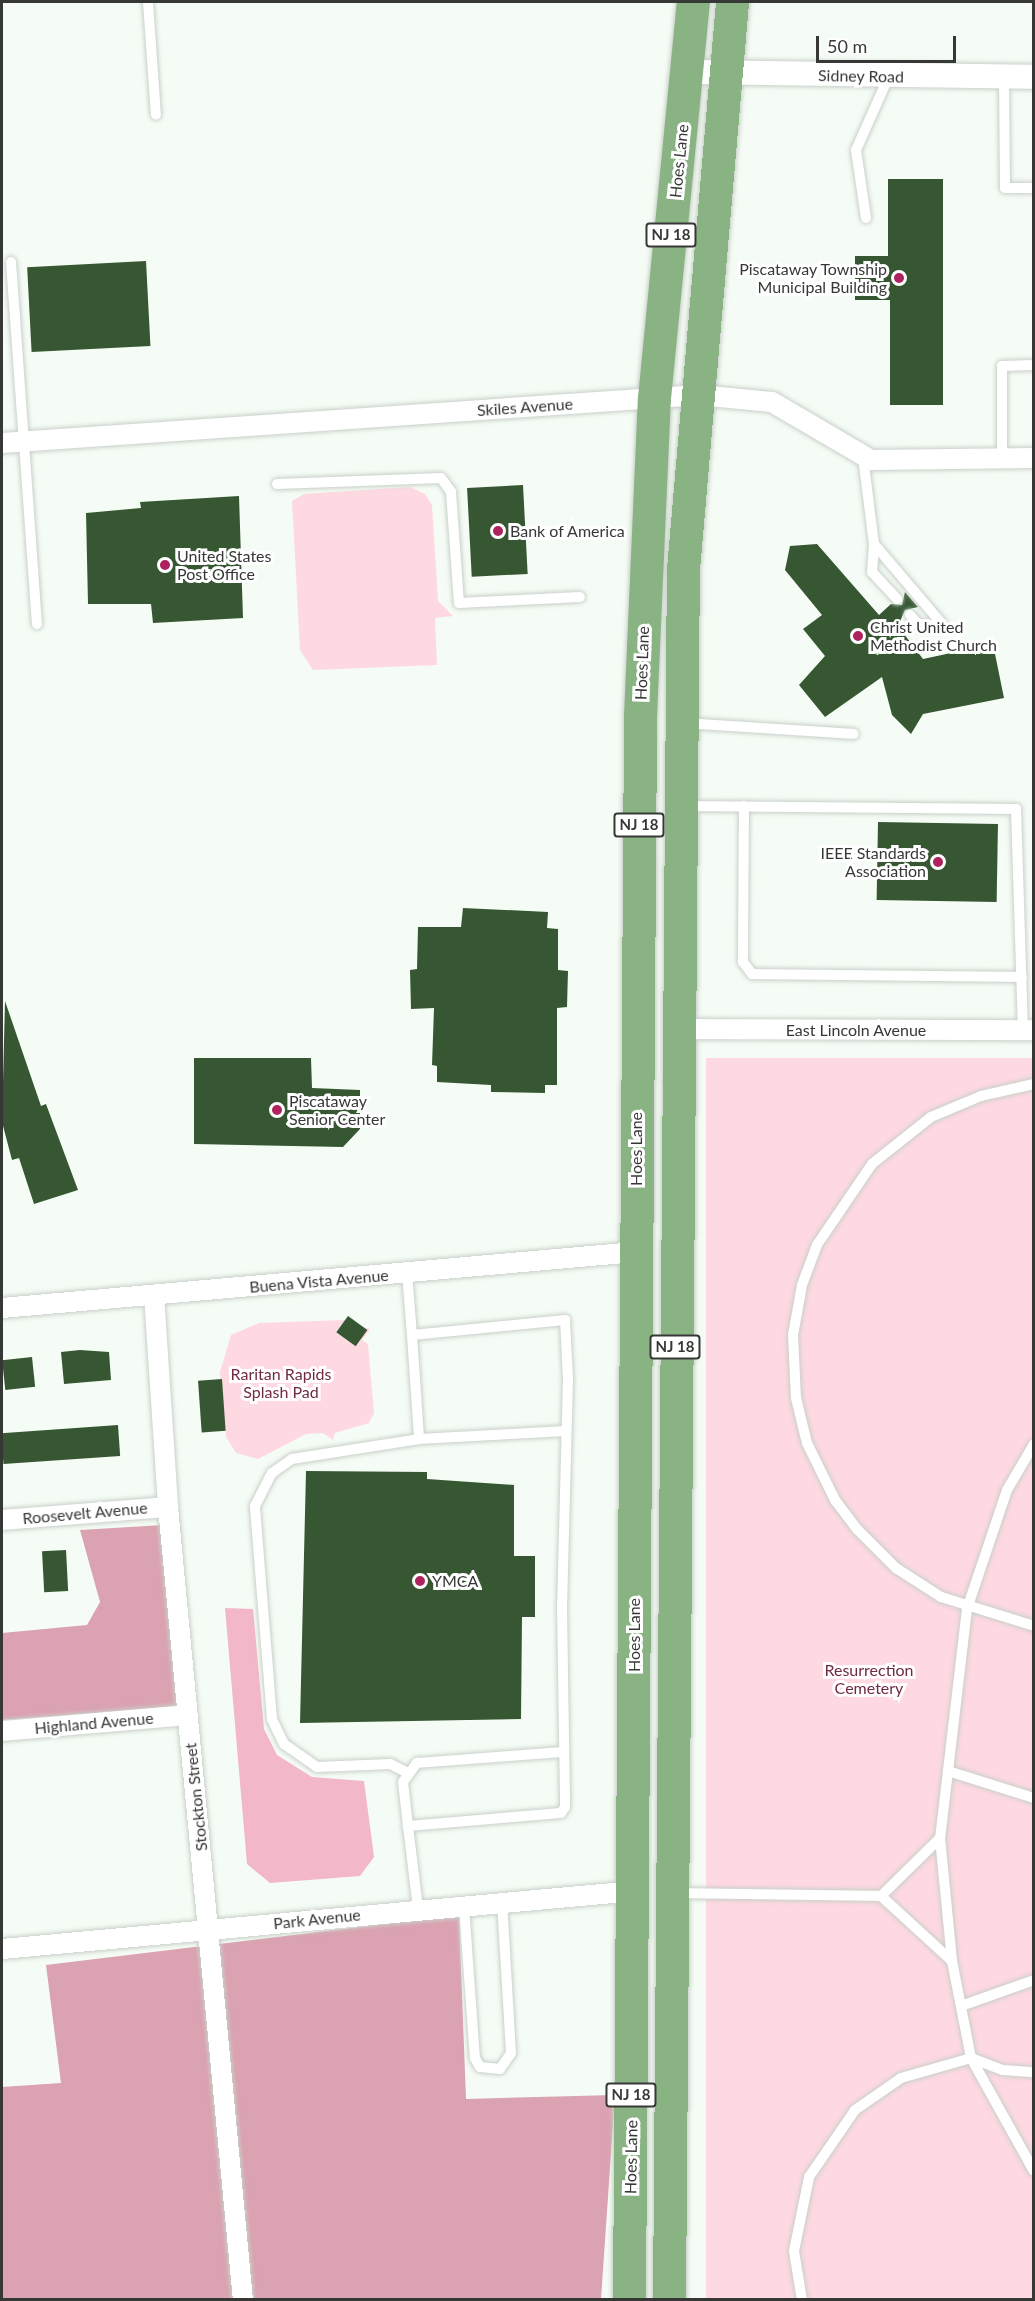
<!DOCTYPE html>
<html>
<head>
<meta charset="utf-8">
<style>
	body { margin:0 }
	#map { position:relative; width:1035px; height:2301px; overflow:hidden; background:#f5fcf5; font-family:Lato,sans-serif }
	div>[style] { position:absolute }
	.green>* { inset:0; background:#fed9e2; transform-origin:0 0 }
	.forest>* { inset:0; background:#dba2b1 }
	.water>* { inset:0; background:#f2b7c8 }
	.building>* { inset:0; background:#365732; transform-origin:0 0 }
	.roads { filter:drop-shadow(0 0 2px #c9d0c9) drop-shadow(0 0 2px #c9d0c9) }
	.service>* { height:10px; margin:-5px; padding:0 5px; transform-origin:5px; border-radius:5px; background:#fff }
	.minor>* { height:20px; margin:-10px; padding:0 10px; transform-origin:10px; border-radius:10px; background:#fff }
	.tertiary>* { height:24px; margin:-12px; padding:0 12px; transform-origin:12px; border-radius:12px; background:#fff }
	.trunk>* { height:33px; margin:-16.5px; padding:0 16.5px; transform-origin:16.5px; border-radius:16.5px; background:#8ab384 }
	.dots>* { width:16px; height:16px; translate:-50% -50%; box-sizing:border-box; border:3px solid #fff; border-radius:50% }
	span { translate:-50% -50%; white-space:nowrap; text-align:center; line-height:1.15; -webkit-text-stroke:6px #fff; paint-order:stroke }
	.shield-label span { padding:2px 4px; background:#fff; border:2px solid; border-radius:4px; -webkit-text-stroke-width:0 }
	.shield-label { font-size:15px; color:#363836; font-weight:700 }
	.street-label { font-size:16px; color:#363836 }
	.poi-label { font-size:16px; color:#363836 }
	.right { translate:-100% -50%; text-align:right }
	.left { translate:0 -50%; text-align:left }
	.park-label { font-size:16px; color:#6f2b43 }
	.frame { position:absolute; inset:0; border:3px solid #363836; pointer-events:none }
	.scale { position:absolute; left:816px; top:36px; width:140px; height:27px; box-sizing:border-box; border:3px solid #363836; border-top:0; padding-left:8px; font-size:18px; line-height:21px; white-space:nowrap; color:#363836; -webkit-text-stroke:4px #fff; paint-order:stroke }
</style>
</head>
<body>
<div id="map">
	<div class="green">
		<i style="clip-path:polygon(410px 487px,425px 494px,432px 505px,438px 601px,453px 616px,435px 618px,437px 665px,313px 670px,300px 650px,292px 501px,304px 494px)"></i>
		<i style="left:706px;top:1058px;width:327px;height:1242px"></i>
		<i style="clip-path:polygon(345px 1320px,336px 1332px,355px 1346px,367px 1330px,363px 1327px,370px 1329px,362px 1340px,368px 1344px,374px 1413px,369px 1423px,335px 1433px,333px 1440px,323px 1433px,306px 1434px,258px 1459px,236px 1453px,226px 1437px,220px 1372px,231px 1335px,259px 1323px)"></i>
	</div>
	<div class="forest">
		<i style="clip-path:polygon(163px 1525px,178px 1707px,2px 1720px,2px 1633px,87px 1625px,100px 1602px,80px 1530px)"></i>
		<i style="clip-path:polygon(459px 1915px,466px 2099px,615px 2095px,601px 2299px,2px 2300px,2px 2087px,61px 2083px,46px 1965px)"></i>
	</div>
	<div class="water">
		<i style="clip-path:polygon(225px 1608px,253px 1609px,264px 1729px,277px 1755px,312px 1777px,364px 1781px,374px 1857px,360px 1876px,270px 1883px,247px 1864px)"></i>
	</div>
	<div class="building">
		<i style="clip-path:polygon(888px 179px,943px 179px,943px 405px,890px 405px,890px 300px,855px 300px,855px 256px,888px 256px)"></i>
		<i style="left:146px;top:261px;width:85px;height:119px;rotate:87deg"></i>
		<i style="left:523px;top:485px;width:89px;height:56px;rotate:87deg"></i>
		<i style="clip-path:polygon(239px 496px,243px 618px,153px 623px,151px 604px,88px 604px,86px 513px,141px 508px,140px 502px)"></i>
		<i style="clip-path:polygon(817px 544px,879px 615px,891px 604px,902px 605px,905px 592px,918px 607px,905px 610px,898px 626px,923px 659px,993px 644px,1004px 698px,923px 714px,911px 734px,892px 715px,882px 677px,825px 717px,799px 685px,825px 656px,803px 629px,822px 615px,785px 570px,790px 546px)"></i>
		<i style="left:878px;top:822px;width:120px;height:78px;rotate:1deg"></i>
		<i style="clip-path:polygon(463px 908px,548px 912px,547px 928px,558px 929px,558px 970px,568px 971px,567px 1007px,557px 1008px,557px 1085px,545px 1085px,545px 1093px,491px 1092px,491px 1085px,437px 1082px,437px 1066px,432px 1065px,434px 1008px,411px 1009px,410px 970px,417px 969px,418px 927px,461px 927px)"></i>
		<i style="clip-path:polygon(5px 1001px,41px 1106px,46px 1104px,78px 1190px,34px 1204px,19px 1158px,12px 1160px,2px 1122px)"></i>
		<i style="clip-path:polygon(194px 1058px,311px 1058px,312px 1088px,360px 1090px,360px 1129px,343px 1147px,194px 1144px)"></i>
		<i style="left:348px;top:1316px;width:24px;height:20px;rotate:36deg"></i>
		<i style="clip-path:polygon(80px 1350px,109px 1352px,111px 1380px,64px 1384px,61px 1352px)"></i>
		<i style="left:32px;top:1357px;width:30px;height:30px;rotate:84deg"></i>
		<i style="left:222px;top:1379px;width:52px;height:24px;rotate:86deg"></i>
		<i style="left:118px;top:1425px;width:31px;height:117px;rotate:86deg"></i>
		<i style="clip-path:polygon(306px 1471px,427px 1472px,427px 1479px,514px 1485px,514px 1556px,535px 1556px,535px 1617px,522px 1617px,521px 1719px,300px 1723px)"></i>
		<i style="left:66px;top:1550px;width:41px;height:24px;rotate:87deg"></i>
	</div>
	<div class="roads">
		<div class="service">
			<i style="left:148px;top:2px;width:113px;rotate:86deg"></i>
			<i style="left:1004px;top:77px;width:111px;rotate:89.5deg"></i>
			<i style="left:1005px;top:188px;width:29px"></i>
			<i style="left:866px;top:218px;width:69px;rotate:-98.4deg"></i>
			<i style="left:856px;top:150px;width:81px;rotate:-66deg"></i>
			<i style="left:11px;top:262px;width:363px;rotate:85.9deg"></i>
			<i style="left:863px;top:457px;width:88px;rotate:82.8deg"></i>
			<i style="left:874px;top:544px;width:105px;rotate:49.6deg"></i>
			<i style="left:1002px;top:459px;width:93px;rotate:-90deg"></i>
			<i style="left:1002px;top:366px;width:32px;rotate:-2deg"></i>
			<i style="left:277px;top:484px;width:164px;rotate:-2.1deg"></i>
			<i style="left:441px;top:478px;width:17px;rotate:54deg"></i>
			<i style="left:451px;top:492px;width:111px;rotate:85.9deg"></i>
			<i style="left:459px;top:603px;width:121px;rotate:-2.8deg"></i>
			<i style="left:874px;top:544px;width:28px;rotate:94deg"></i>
			<i style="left:872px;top:572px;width:37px;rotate:47deg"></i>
			<i style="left:910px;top:615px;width:15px;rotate:48deg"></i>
			<i style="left:920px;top:626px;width:22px;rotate:-5deg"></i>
			<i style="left:685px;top:723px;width:169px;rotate:3.7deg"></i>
			<i style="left:685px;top:806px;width:331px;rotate:0.5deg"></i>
			<i style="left:1016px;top:809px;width:221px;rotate:88.2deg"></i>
			<i style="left:744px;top:806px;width:156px;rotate:90.4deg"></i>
			<i style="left:743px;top:962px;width:15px;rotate:53deg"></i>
			<i style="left:752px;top:974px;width:270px;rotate:0.6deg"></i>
			<i style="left:1034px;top:1084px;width:54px;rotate:167.2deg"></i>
			<i style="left:981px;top:1096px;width:54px;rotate:157.2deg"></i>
			<i style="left:931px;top:1117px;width:75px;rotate:141.5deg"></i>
			<i style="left:872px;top:1164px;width:98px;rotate:124.2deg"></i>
			<i style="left:817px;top:1245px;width:43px;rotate:110.6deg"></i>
			<i style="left:802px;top:1285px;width:51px;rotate:100.2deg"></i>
			<i style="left:793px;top:1335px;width:63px;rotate:87.3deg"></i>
			<i style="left:796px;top:1398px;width:46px;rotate:76.3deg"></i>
			<i style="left:807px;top:1443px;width:64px;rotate:63.8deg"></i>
			<i style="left:835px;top:1500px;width:38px;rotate:53deg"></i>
			<i style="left:858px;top:1530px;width:54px;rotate:45deg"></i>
			<i style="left:896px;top:1568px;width:54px;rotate:32.8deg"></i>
			<i style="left:941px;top:1597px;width:97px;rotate:17.3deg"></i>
			<i style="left:407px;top:1273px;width:62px;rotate:85.4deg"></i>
			<i style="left:412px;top:1335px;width:154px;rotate:-5.6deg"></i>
			<i style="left:565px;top:1320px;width:59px;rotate:87.1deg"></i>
			<i style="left:568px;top:1379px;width:229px;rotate:91.5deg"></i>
			<i style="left:562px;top:1608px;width:199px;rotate:89.1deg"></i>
			<i style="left:565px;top:1807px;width:7px;rotate:124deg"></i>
			<i style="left:561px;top:1813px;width:154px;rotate:175.1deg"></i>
			<i style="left:408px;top:1826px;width:84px;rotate:83.1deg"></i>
			<i style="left:412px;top:1335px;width:104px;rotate:86.1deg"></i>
			<i style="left:419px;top:1439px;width:147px;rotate:-3.1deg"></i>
			<i style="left:1034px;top:1444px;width:53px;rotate:120.4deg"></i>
			<i style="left:1007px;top:1490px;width:126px;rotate:108.6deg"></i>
			<i style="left:967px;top:1609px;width:231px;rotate:96.7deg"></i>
			<i style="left:940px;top:1838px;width:124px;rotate:84.4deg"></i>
			<i style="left:952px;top:1961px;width:99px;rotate:78.9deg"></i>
			<i style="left:971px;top:2058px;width:129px;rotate:60.9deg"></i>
			<i style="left:948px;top:1771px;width:90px;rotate:17.4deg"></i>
			<i style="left:406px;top:1772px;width:18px;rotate:-153deg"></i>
			<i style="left:390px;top:1764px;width:73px;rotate:177.6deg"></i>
			<i style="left:317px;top:1767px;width:40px;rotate:-145.1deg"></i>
			<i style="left:284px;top:1744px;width:28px;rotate:-116deg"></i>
			<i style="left:272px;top:1719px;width:214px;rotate:-94.6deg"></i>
			<i style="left:255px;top:1506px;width:37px;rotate:-63deg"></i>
			<i style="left:272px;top:1473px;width:24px;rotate:-35deg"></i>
			<i style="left:292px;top:1459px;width:129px;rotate:-8.9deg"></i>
			<i style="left:408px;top:1826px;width:44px;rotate:-96.5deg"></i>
			<i style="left:403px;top:1782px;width:24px;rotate:-54deg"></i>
			<i style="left:417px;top:1763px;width:147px;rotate:-4.3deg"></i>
			<i style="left:676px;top:1893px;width:205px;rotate:0.8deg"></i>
			<i style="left:881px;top:1896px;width:96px;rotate:42.5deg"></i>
			<i style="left:881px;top:1896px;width:83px;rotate:-44.5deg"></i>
			<i style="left:464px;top:1906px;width:152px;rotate:85.9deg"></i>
			<i style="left:475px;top:2058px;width:10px;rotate:61deg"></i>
			<i style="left:480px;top:2067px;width:20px;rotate:6deg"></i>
			<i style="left:500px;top:2069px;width:19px;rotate:-55deg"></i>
			<i style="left:511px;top:2053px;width:150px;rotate:-93.4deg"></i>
			<i style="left:961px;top:2006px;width:77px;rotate:-19.6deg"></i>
			<i style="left:802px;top:2300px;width:50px;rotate:-99.3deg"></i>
			<i style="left:794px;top:2251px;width:76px;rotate:-78.5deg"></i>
			<i style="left:809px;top:2177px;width:81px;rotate:-55.5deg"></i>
			<i style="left:855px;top:2110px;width:56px;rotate:-34.8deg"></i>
			<i style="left:901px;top:2078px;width:73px;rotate:-15.9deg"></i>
			<i style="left:971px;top:2058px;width:34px;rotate:21deg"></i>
			<i style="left:1003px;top:2070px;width:31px;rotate:4deg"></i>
		</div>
		<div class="minor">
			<i style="left:2px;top:443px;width:699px;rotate:-3.94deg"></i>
			<i style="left:699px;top:395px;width:73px;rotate:5.5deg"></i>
			<i style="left:772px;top:402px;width:115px;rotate:30.4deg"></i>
			<i style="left:871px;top:460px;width:163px;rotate:-0.7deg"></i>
			<i style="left:679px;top:1029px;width:355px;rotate:0.2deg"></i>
			<i style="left:154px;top:1295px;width:212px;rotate:86.2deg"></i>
			<i style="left:168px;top:1507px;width:797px;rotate:84.6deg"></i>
			<i style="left:2px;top:1308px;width:636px;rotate:-5.05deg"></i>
			<i style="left:2px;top:1520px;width:167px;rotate:-4.5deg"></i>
			<i style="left:2px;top:1731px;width:186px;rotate:-4.9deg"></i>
			<i style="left:2px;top:1949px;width:635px;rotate:-5.24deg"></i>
		</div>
		<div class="tertiary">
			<i style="left:689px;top:72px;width:345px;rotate:0.8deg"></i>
		</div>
		<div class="trunk">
			<i style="left:629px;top:2300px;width:1584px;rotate:-89.6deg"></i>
			<i style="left:640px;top:716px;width:318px;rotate:-87.5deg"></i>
			<i style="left:654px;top:398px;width:398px;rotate:-84.4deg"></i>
			<i style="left:669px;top:2300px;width:1731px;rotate:-89.54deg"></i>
			<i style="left:683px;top:569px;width:569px;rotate:-85.06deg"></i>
		</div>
	</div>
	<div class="dots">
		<i style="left:899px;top:278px;background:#ae225e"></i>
		<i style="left:498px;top:531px;background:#ae225e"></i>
		<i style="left:165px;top:565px;background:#ae225e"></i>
		<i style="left:858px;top:636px;background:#ae225e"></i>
		<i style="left:938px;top:862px;background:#ae225e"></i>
		<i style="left:277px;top:1110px;background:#ae225e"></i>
		<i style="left:420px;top:1581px;background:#ae225e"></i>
	</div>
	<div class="shield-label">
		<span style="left:671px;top:235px">NJ 18</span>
		<span style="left:639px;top:825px">NJ 18</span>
		<span style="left:675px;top:1347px">NJ 18</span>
		<span style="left:631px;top:2095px">NJ 18</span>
	</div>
	<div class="street-label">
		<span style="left:861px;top:76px;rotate:1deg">Sidney Road</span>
		<span style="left:679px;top:161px;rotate:-84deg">Hoes Lane</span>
		<span style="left:525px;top:407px;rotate:-4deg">Skiles Avenue</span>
		<span style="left:642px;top:663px;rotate:-88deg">Hoes Lane</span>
		<span style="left:856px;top:1030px">East Lincoln Avenue</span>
		<span style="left:636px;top:1149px;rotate:-90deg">Hoes Lane</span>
		<span style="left:319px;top:1281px;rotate:-5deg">Buena Vista Avenue</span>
		<span style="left:85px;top:1513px;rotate:-5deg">Roosevelt Avenue</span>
		<span style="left:634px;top:1635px;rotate:-90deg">Hoes Lane</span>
		<span style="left:94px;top:1723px;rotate:-5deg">Highland Avenue</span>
		<span style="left:196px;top:1797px;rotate:-96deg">Stockton Street</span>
		<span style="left:317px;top:1919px;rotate:-6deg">Park Avenue</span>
		<span style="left:631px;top:2157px;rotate:-89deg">Hoes Lane</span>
	</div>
	<div class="poi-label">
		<span class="right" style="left:887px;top:278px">Piscataway Township<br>Municipal Building</span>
		<span class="left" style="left:510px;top:531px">Bank of America</span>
		<span class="left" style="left:177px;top:565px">United States<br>Post Office</span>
		<span class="left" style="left:870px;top:636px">Christ United<br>Methodist Church</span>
		<span class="right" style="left:926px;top:862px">IEEE Standards<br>Association</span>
		<span class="left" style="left:289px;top:1110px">Piscataway<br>Senior Center</span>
		<span class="left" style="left:432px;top:1581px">YMCA</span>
	</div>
	<div class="park-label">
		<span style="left:281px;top:1383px">Raritan Rapids<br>Splash Pad</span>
		<span style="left:869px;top:1679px">Resurrection<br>Cemetery</span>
	</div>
	<div class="frame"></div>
	<div class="scale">50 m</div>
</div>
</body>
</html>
